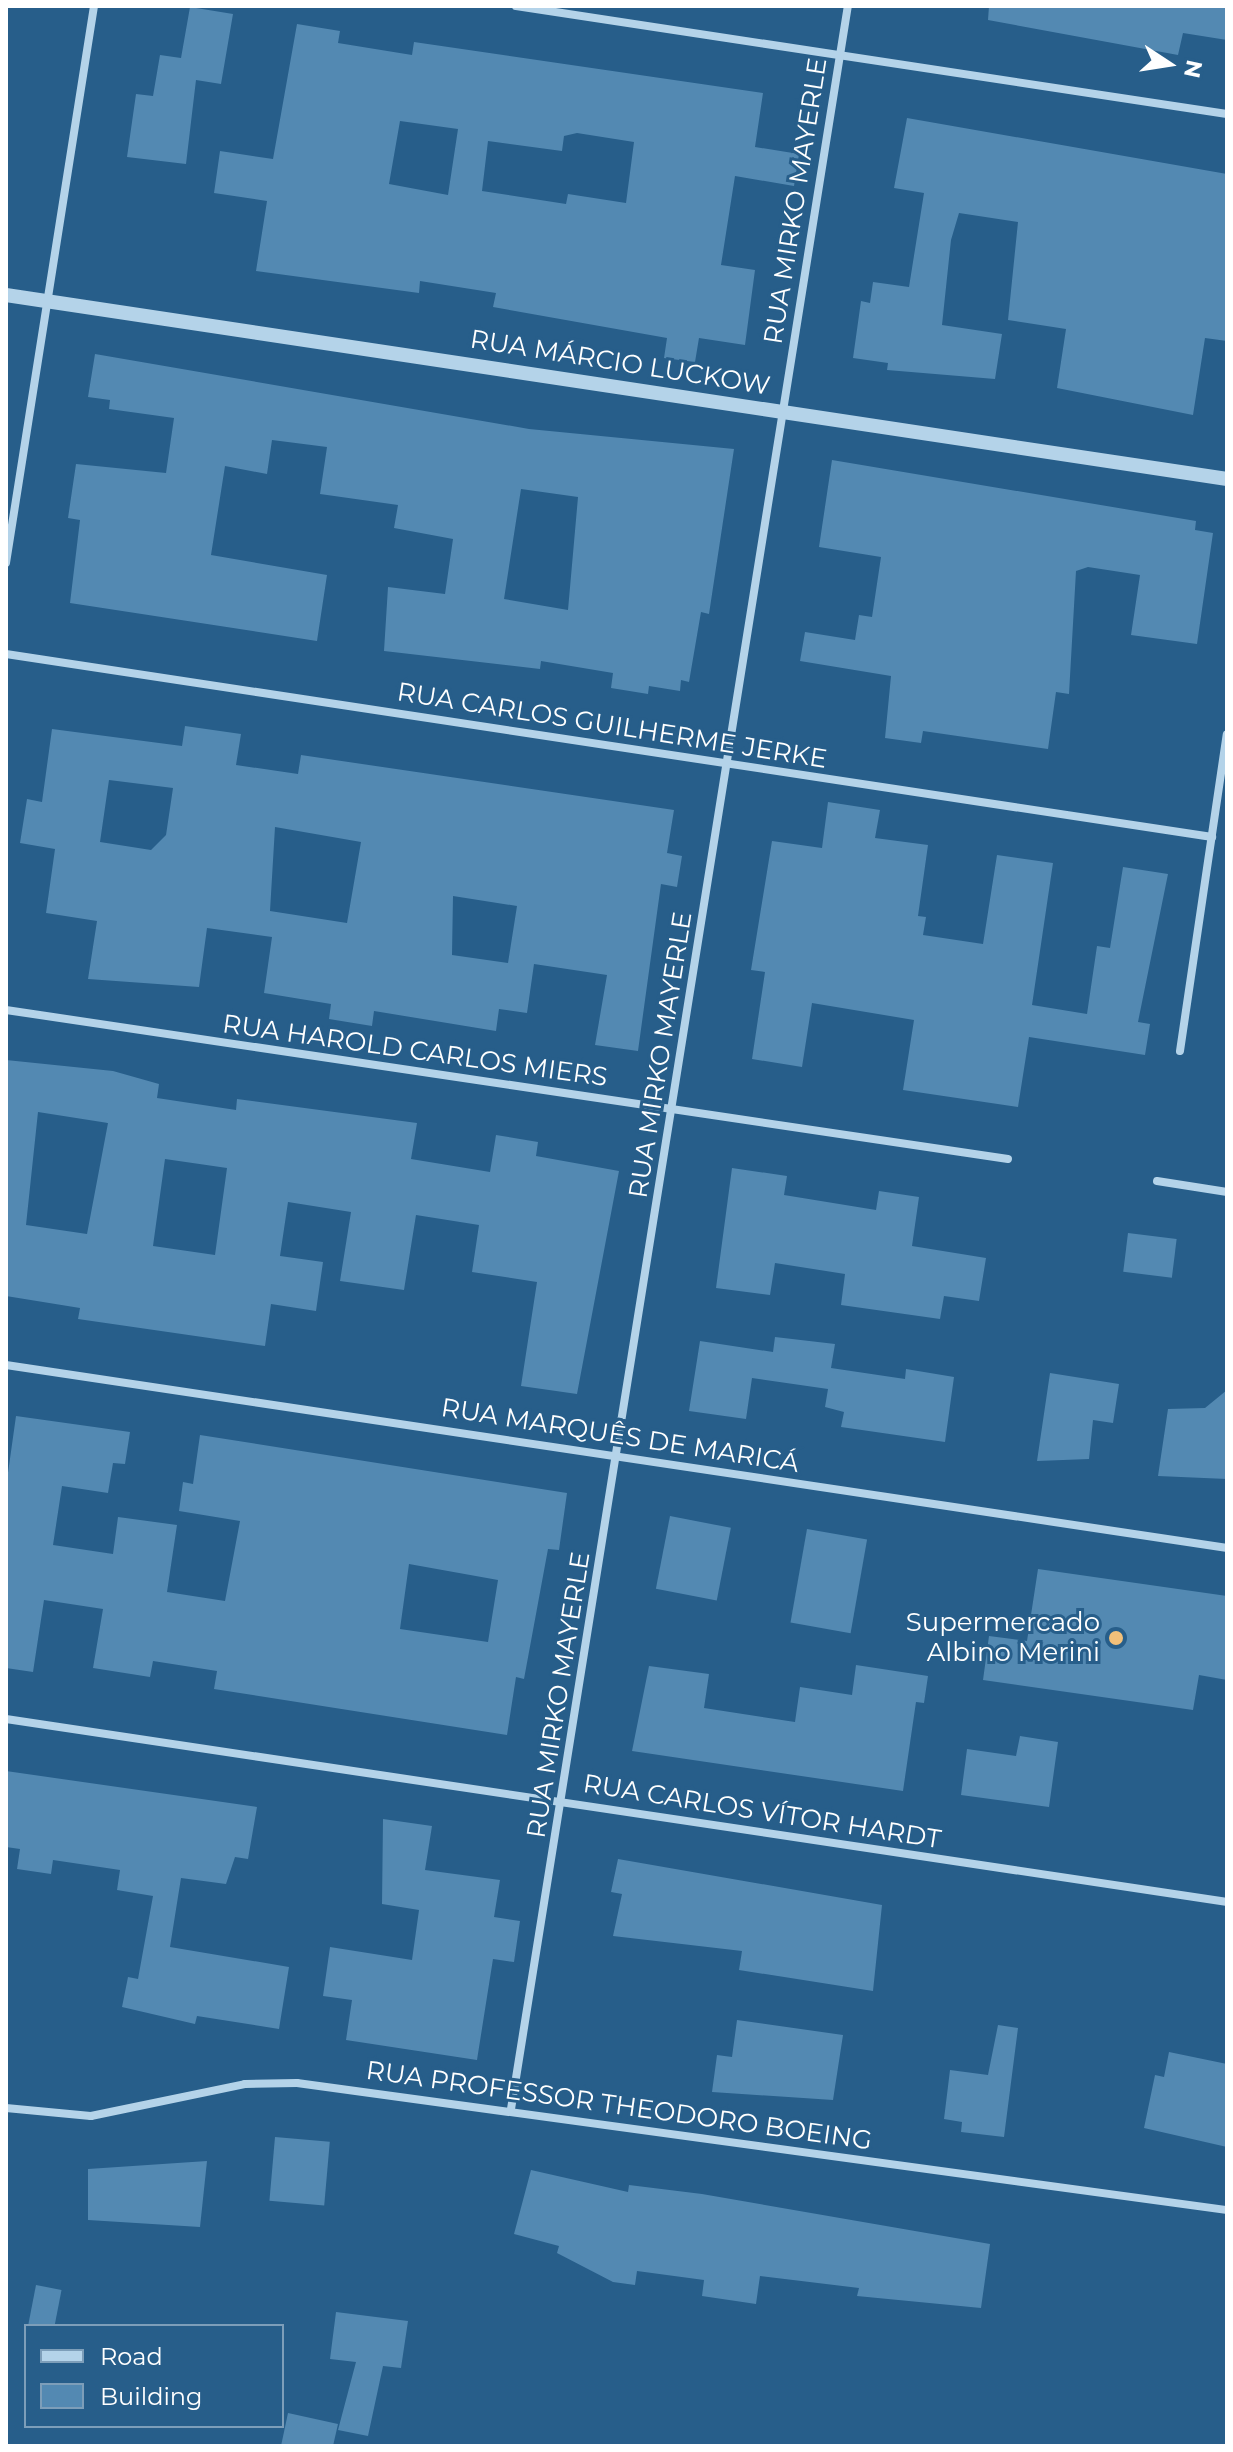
<!DOCTYPE html>
<html>
<head>
<meta charset="utf-8">
<style>
	body { margin:0 }
	#map { position:relative; width:1233px; height:2452px; overflow:hidden; background:#275e8a; font-family:Montserrat,sans-serif }
	div>[style] { position:absolute }
	.building>* { inset:0; background:#5389b2; transform-origin:0 0 }
	.minor>* { height:8px; margin:-4px; padding:0 4px; transform-origin:4px; border-radius:4px; background:#b4d3e9 }
	.tertiary>* { height:14px; margin:-7px; padding:0 7px; transform-origin:7px; border-radius:7px; background:#b4d3e9 }
	.dots>* { width:22px; height:22px; translate:-50% -50%; box-sizing:border-box; border:4px solid #275e8a; border-radius:50% }
	span { translate:-50% -50%; white-space:nowrap; text-align:center; line-height:1.15; -webkit-text-stroke:6px #275e8a; paint-order:stroke }
	.street-label { font-size:26px; color:#fff }
	.poi-label { font-size:26px; color:#fff }
	.right { translate:-100% -50%; text-align:right }
	.frame { position:absolute; inset:0; border:8px solid #fff; pointer-events:none }
	.legend { position:absolute; left:24px; top:2324px; width:260px; height:104px; box-sizing:border-box; background:#275e8a; border:2px solid #7d9eb9; margin:0; padding:10px 14px; list-style:none; font-size:24px; color:#fff }
	.legend li { display:flex; align-items:center; gap:16px; height:40px }
	.legend b { width:40px; border:2px solid #7d9eb9 }
	.north { position:absolute; left:1129px; top:24px; width:80px; height:80px; -webkit-text-stroke:6px #275e8a; paint-order:stroke; rotate:102deg; font-size:22px; font-weight:700; line-height:32px; text-align:center; color:#fff }
	.north::after { content:''; display:block; margin:auto; width:28px; height:36px; background:#fff; clip-path:polygon(50% 0,100% 100%,50% 72%,0 100%) }
</style>
</head>
<body>
<div id="map">
	<div class="building">
		<i style="clip-path:polygon(989px 6px,1227px 6px,1227px 40px,1183px 33px,1178px 55px,988px 20px)"></i>
		<i style="clip-path:polygon(190px 7px,233px 14px,221px 84px,196px 80px,186px 164px,127px 157px,136px 94px,153px 96px,160px 55px,181px 58px)"></i>
		<i style="clip-path:polygon(evenodd,297px 24px,340px 31px,338px 43px,412px 55px,414px 42px,763px 93px,755px 147px,799px 154px,794px 186px,735px 176px,721px 265px,755px 270px,745px 345px,699px 338px,695px 362px,664px 358px,667px 338px,493px 307px,496px 293px,420px 281px,419px 293px,256px 271px,267px 201px,214px 193px,220px 151px,273px 159px,297px 24px,400px 121px,458px 129px,448px 195px,389px 184px,400px 121px,297px 24px,577px 133px,634px 142px,626px 203px,568px 194px,566px 204px,482px 191px,488px 141px,562px 151px,564px 136px,577px 133px)"></i>
		<i style="clip-path:polygon(907px 118px,1227px 174px,1227px 341px,1205px 338px,1193px 415px,1057px 388px,1066px 329px,1008px 320px,1018px 222px,959px 213px,951px 240px,942px 325px,1002px 334px,995px 379px,887px 370px,888px 363px,853px 358px,861px 301px,870px 303px,873px 282px,909px 287px,924px 193px,894px 188px)"></i>
		<i style="clip-path:polygon(evenodd,95px 354px,529px 429px,734px 449px,709px 614px,701px 612px,689px 682px,681px 680px,680px 691px,649px 686px,648px 694px,611px 688px,613px 673px,541px 661px,540px 669px,384px 651px,388px 587px,445px 594px,453px 539px,394px 528px,398px 505px,320px 494px,327px 447px,272px 440px,267px 474px,225px 466px,211px 555px,327px 575px,317px 641px,70px 603px,80px 520px,68px 518px,76px 464px,166px 473px,174px 418px,109px 409px,110px 400px,88px 397px,95px 354px,521px 489px,578px 497px,568px 610px,504px 599px,521px 489px)"></i>
		<i style="clip-path:polygon(832px 460px,1196px 521px,1195px 530px,1213px 533px,1197px 644px,1131px 635px,1140px 575px,1088px 567px,1076px 571px,1069px 694px,1056px 692px,1048px 749px,923px 731px,921px 743px,885px 738px,891px 676px,800px 661px,805px 632px,855px 640px,859px 615px,872px 617px,881px 557px,819px 547px)"></i>
		<i style="clip-path:polygon(evenodd,185px 726px,241px 734px,236px 765px,298px 774px,301px 755px,674px 810px,667px 853px,682px 856px,677px 887px,661px 884px,638px 1051px,595px 1045px,607px 975px,534px 964px,527px 1013px,499px 1009px,496px 1031px,374px 1011px,372px 1026px,329px 1019px,331px 1004px,264px 993px,272px 937px,207px 928px,199px 987px,88px 979px,97px 921px,46px 913px,55px 849px,20px 843px,27px 799px,42px 802px,52px 729px,182px 746px,185px 726px,109px 780px,173px 788px,166px 835px,151px 850px,100px 842px,109px 780px,185px 726px,275px 827px,361px 842px,347px 923px,270px 911px,275px 827px,185px 726px,453px 896px,517px 906px,508px 963px,452px 955px,453px 896px)"></i>
		<i style="clip-path:polygon(828px 802px,880px 810px,875px 838px,928px 845px,918px 916px,926px 917px,923px 935px,983px 944px,997px 855px,1053px 863px,1032px 1005px,1087px 1014px,1097px 946px,1110px 948px,1123px 867px,1168px 874px,1138px 1022px,1150px 1024px,1145px 1055px,1029px 1037px,1018px 1107px,903px 1090px,914px 1020px,812px 1003px,802px 1067px,752px 1059px,765px 972px,751px 970px,772px 841px,822px 848px)"></i>
		<i style="clip-path:polygon(evenodd,6px 1060px,113px 1071px,159px 1084px,157px 1098px,236px 1110px,237px 1099px,417px 1123px,411px 1159px,490px 1172px,496px 1135px,538px 1142px,536px 1156px,619px 1171px,577px 1394px,521px 1386px,537px 1282px,472px 1272px,479px 1225px,416px 1215px,404px 1290px,340px 1281px,351px 1212px,288px 1202px,280px 1256px,323px 1262px,316px 1311px,271px 1304px,265px 1346px,78px 1319px,80px 1308px,6px 1296px,6px 1060px,38px 1112px,108px 1123px,87px 1234px,26px 1225px,38px 1112px,6px 1060px,165px 1159px,227px 1168px,215px 1255px,153px 1246px,165px 1159px)"></i>
		<i style="clip-path:polygon(732px 1168px,787px 1176px,784px 1195px,876px 1210px,879px 1191px,919px 1197px,912px 1246px,986px 1258px,979px 1301px,944px 1296px,940px 1319px,841px 1305px,845px 1274px,775px 1263px,770px 1295px,716px 1288px)"></i>
		<i style="left:1128px;top:1233px;width:49px;height:39px;rotate:7deg"></i>
		<i style="clip-path:polygon(775px 1337px,835px 1344px,831px 1368px,905px 1379px,906px 1369px,954px 1377px,945px 1442px,841px 1427px,844px 1412px,825px 1407px,828px 1389px,752px 1378px,746px 1419px,689px 1411px,700px 1341px,773px 1352px)"></i>
		<i style="clip-path:polygon(1050px 1373px,1119px 1384px,1113px 1423px,1093px 1420px,1089px 1459px,1037px 1461px)"></i>
		<i style="clip-path:polygon(1227px 1390px,1227px 1479px,1158px 1476px,1168px 1409px,1205px 1408px)"></i>
		<i style="clip-path:polygon(evenodd,16px 1416px,130px 1432px,125px 1464px,113px 1463px,108px 1493px,62px 1486px,53px 1545px,113px 1554px,118px 1517px,177px 1525px,167px 1592px,225px 1601px,240px 1521px,179px 1511px,183px 1482px,193px 1484px,200px 1435px,567px 1493px,559px 1550px,548px 1549px,524px 1679px,516px 1677px,507px 1735px,214px 1689px,217px 1671px,153px 1661px,150px 1677px,93px 1668px,103px 1609px,44px 1600px,33px 1672px,6px 1668px,6px 1487px,16px 1416px,409px 1564px,498px 1580px,488px 1642px,400px 1629px,409px 1564px)"></i>
		<i style="left:670px;top:1516px;width:62px;height:74px;rotate:11deg"></i>
		<i style="left:807px;top:1529px;width:61px;height:95px;rotate:10deg"></i>
		<i style="clip-path:polygon(1038px 1569px,1227px 1596px,1227px 1680px,1199px 1675px,1193px 1710px,983px 1680px,989px 1636px,1027px 1641px)"></i>
		<i style="clip-path:polygon(856px 1665px,928px 1676px,924px 1703px,916px 1702px,903px 1791px,632px 1751px,649px 1666px,709px 1674px,704px 1708px,795px 1722px,800px 1687px,852px 1695px)"></i>
		<i style="clip-path:polygon(1020px 1736px,1058px 1742px,1049px 1807px,961px 1795px,967px 1749px,1016px 1756px)"></i>
		<i style="clip-path:polygon(6px 1771px,257px 1807px,248px 1859px,235px 1857px,226px 1884px,181px 1878px,170px 1947px,289px 1967px,279px 2029px,197px 2016px,195px 2024px,122px 2007px,128px 1977px,138px 1979px,153px 1896px,117px 1890px,120px 1870px,53px 1860px,51px 1874px,17px 1869px,20px 1849px,6px 1847px)"></i>
		<i style="clip-path:polygon(383px 1819px,432px 1826px,425px 1870px,500px 1880px,494px 1917px,520px 1921px,514px 1962px,493px 1959px,477px 2060px,346px 2040px,352px 2000px,323px 1996px,330px 1947px,412px 1960px,419px 1910px,382px 1904px)"></i>
		<i style="clip-path:polygon(618px 1859px,882px 1905px,873px 1991px,739px 1970px,742px 1951px,613px 1936px,622px 1894px,611px 1892px)"></i>
		<i style="clip-path:polygon(737px 2020px,843px 2035px,833px 2100px,712px 2092px,717px 2055px,732px 2057px)"></i>
		<i style="clip-path:polygon(998px 2025px,1018px 2028px,1004px 2137px,961px 2132px,962px 2122px,944px 2119px,950px 2070px,988px 2075px)"></i>
		<i style="clip-path:polygon(1169px 2052px,1227px 2064px,1227px 2147px,1144px 2128px,1155px 2075px,1164px 2077px)"></i>
		<i style="left:275px;top:2137px;width:55px;height:64px;rotate:5deg"></i>
		<i style="clip-path:polygon(207px 2161px,200px 2227px,88px 2220px,88px 2169px)"></i>
		<i style="clip-path:polygon(531px 2170px,628px 2192px,629px 2185px,702px 2194px,990px 2244px,981px 2308px,857px 2296px,859px 2288px,760px 2276px,756px 2304px,702px 2296px,704px 2280px,637px 2271px,635px 2285px,613px 2282px,557px 2253px,559px 2246px,514px 2234px)"></i>
		<i style="left:36px;top:2285px;width:26px;height:42px;rotate:11deg"></i>
		<i style="clip-path:polygon(336px 2312px,408px 2321px,401px 2368px,383px 2366px,368px 2436px,338px 2430px,356px 2362px,330px 2359px)"></i>
		<i style="clip-path:polygon(288px 2413px,338px 2424px,333px 2446px,281px 2446px)"></i>
	</div>
	<div class="minor">
		<i style="left:516px;top:6px;width:719px;rotate:8.64deg"></i>
		<i style="left:6px;top:563px;width:564px;rotate:-81.02deg"></i>
		<i style="left:6px;top:654px;width:1220px;rotate:8.63deg"></i>
		<i style="left:6px;top:1010px;width:1013px;rotate:8.46deg"></i>
		<i style="left:1180px;top:1051px;width:320px;rotate:-81.6deg"></i>
		<i style="left:1157px;top:1181px;width:71px;rotate:8.9deg"></i>
		<i style="left:6px;top:1365px;width:1235px;rotate:8.52deg"></i>
		<i style="left:6px;top:1719px;width:1235px;rotate:8.52deg"></i>
		<i style="left:6px;top:2108px;width:85px;rotate:5.4deg"></i>
		<i style="left:91px;top:2116px;width:157px;rotate:-11.7deg"></i>
		<i style="left:245px;top:2084px;width:52px;rotate:-1.1deg"></i>
		<i style="left:297px;top:2083px;width:939px;rotate:7.78deg"></i>
		<i style="left:511px;top:2109px;width:2130px;rotate:-80.9deg"></i>
	</div>
	<div class="tertiary">
		<i style="left:6px;top:295px;width:1235px;rotate:8.57deg"></i>
	</div>
	<div class="dots">
		<i style="left:1116px;top:1638px;background:#f2c07a"></i>
	</div>
	<div class="street-label">
		<span style="left:796px;top:201px;rotate:-81deg">RUA MIRKO MAYERLE</span>
		<span style="left:620px;top:363px;rotate:9deg">RUA MÁRCIO LUCKOW</span>
		<span style="left:612px;top:726px;rotate:9deg">RUA CARLOS GUILHERME JERKE</span>
		<span style="left:415px;top:1051px;rotate:8deg">RUA HAROLD CARLOS MIERS</span>
		<span style="left:661px;top:1055px;rotate:-81deg">RUA MIRKO MAYERLE</span>
		<span style="left:620px;top:1436px;rotate:9deg">RUA MARQUÊS DE MARICÁ</span>
		<span style="left:559px;top:1695px;rotate:-81deg">RUA MIRKO MAYERLE</span>
		<span style="left:762px;top:1812px;rotate:9deg">RUA CARLOS VÍTOR HARDT</span>
		<span style="left:619px;top:2106px;rotate:8deg">RUA PROFESSOR THEODORO BOEING</span>
	</div>
	<div class="poi-label">
		<span class="right" style="left:1100px;top:1638px">Supermercado<br>Albino Merini</span>
	</div>
	<div class="frame"></div>
	<ul class="legend">
	<li><b style="height:10px;background:#b4d3e9"></b>Road</li>
	<li><b style="height:22px;background:#5389b2"></b>Building</li>
	</ul>
	<div class="north">N</div>
</div>
</body>
</html>
